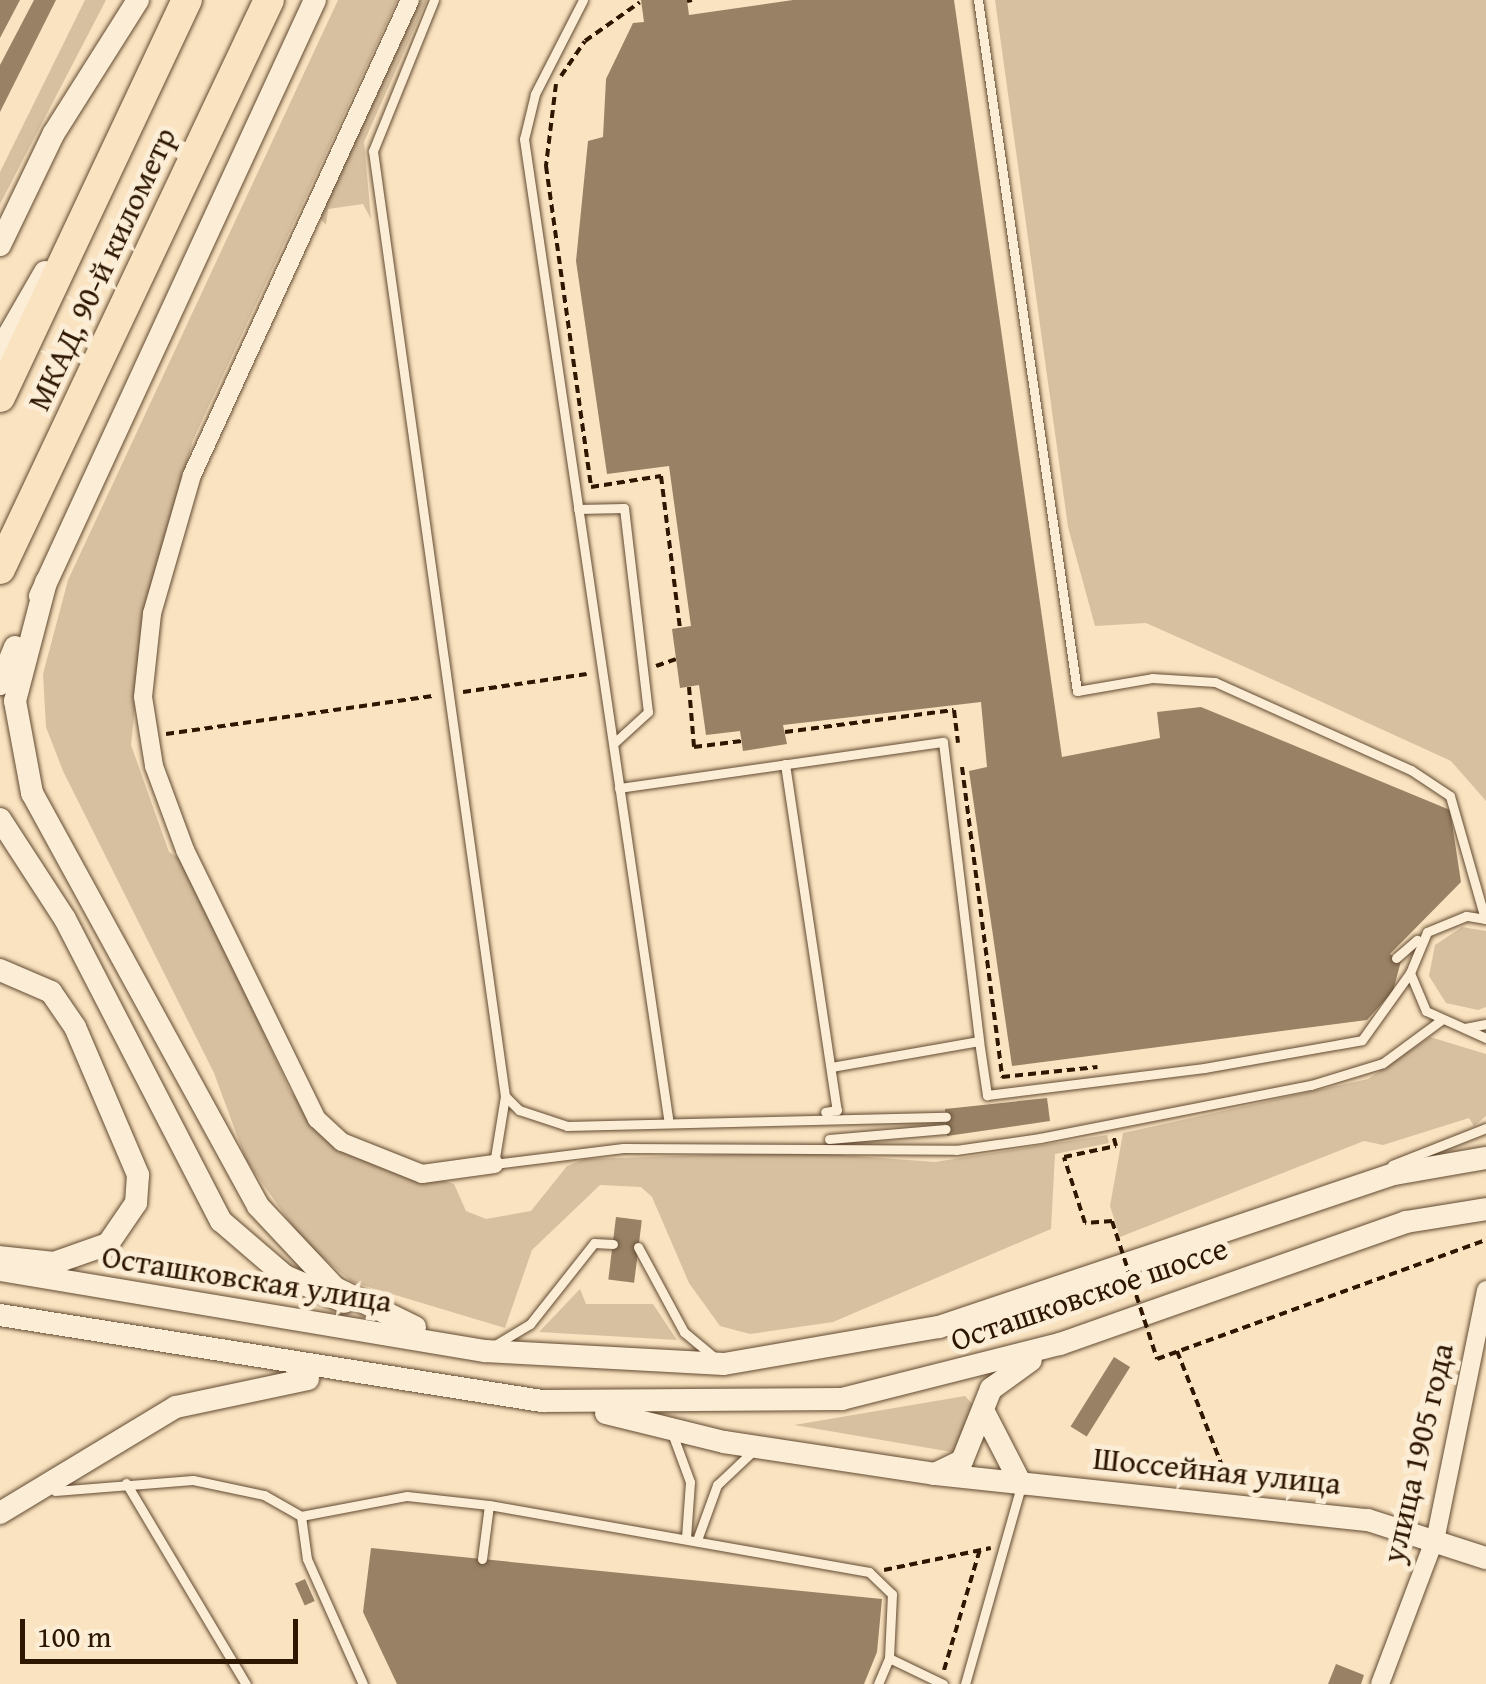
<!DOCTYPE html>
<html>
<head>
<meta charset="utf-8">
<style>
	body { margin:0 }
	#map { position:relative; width:1486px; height:1684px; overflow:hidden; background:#fae3c0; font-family:"Gentium Book Plus",serif }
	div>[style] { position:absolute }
	.green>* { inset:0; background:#d7c0a0 }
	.building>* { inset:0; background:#988164; transform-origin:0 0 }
	.path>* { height:4px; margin-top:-2px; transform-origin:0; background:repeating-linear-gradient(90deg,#2e1701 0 8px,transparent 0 13px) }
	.roads { filter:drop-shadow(0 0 2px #614a31) drop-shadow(0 0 2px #614a31) }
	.lane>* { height:9px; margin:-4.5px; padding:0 4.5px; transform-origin:4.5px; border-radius:4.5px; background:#fcedd6 }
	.street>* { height:18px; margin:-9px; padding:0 9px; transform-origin:9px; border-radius:9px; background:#fcedd6 }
	.secondary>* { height:22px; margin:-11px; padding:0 11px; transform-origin:11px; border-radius:11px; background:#fcedd6 }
	.highway>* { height:30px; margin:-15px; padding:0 15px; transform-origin:15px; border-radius:15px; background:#fae3c0 }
	.path-bridge>* { height:4px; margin-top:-2px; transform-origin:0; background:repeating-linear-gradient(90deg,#2e1701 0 8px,transparent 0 13px) }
	span { translate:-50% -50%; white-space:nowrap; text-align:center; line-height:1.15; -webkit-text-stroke:10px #fcedd6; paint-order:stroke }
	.street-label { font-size:32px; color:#2e1701 }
	.scale { position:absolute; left:20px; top:1619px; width:278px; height:45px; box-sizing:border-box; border:5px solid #2e1701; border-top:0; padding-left:12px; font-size:30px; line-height:35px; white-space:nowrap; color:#2e1701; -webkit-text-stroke:8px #fcedd6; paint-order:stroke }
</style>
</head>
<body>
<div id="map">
	<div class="green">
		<i style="clip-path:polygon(85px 0,106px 0,0 204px,0 172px)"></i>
		<i style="clip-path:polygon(338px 0,397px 0,193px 440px,143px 630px,131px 745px,169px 852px,187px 863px,290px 1091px,346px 1153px,454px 1184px,466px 1211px,486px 1219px,531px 1211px,567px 1166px,585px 1159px,799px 1152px,935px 1162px,1107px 1135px,1109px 1143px,1055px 1154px,1051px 1229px,833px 1322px,750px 1334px,720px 1326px,689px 1283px,652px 1197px,641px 1187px,600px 1185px,532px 1250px,505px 1328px,352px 1282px,303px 1241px,246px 1160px,214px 1073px,63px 771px,46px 727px,43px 674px,68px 580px)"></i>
		<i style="clip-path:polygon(420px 0,427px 0,364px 142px,371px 219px,363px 204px,328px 209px,326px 225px,319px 217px)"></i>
		<i style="clip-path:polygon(995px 0,1486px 0,1486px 801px,1451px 761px,1254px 671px,1146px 623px,1095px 626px,1068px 527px)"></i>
		<i style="clip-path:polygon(1462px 927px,1486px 931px,1486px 1007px,1478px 1010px,1446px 1003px,1429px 976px,1435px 945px)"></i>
		<i style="clip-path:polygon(1430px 1037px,1486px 1054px,1486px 1116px,1474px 1126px,1469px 1118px,1383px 1145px,1364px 1141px,1120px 1237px,1110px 1206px,1123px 1133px,1368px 1079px)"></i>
		<i style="clip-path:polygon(580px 1289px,586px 1304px,653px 1304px,677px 1340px,539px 1332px)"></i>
		<i style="clip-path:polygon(965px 1396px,975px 1407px,966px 1440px,952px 1452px,794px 1425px)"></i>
	</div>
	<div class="building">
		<i style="clip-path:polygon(0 0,20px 0,0 38px)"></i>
		<i style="clip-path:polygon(34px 0,56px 0,0 112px,0 65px)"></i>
		<i style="clip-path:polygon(641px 0,687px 0,689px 15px,793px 0,954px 0,1062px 757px,1160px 738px,1157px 712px,1201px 707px,1450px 810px,1461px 882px,1390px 954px,1401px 961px,1393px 991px,1367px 1020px,1012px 1066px,969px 771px,987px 767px,981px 702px,783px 725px,787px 744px,743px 751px,740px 731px,706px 735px,699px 685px,680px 688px,672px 629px,691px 626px,669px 466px,607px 474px,576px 261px,588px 141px,603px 137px,606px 79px,633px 23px,644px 22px)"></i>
		<i style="clip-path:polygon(1047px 1098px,1050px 1121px,947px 1136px,945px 1109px)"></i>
		<i style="left:616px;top:1217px;width:26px;height:63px;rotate:7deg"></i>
		<i style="left:1114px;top:1357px;width:19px;height:82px;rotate:32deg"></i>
		<i style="clip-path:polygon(371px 1548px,882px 1599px,877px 1652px,864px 1684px,397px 1684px,363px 1612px)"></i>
		<i style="left:305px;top:1579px;width:24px;height:11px;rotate:66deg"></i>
		<i style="clip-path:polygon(1336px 1664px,1364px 1675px,1361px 1684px,1328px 1684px)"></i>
	</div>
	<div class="path">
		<i style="left:687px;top:1px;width:5px;rotate:-11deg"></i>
		<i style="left:561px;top:76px;width:42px;rotate:-55.6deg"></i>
		<i style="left:585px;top:41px;width:67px;rotate:-35.3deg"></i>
		<i style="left:556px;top:84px;width:83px;rotate:97deg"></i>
		<i style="left:546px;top:166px;width:324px;rotate:82deg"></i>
		<i style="left:591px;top:487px;width:71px;rotate:-8.9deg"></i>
		<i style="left:661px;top:476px;width:153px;rotate:82.9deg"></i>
		<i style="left:656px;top:666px;width:21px;rotate:-19deg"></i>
		<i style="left:689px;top:687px;width:60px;rotate:85.2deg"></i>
		<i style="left:694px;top:747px;width:48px;rotate:-7.1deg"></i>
		<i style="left:463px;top:692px;width:125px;rotate:-8.3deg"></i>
		<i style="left:785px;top:732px;width:170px;rotate:-7.4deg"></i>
		<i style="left:954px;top:710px;width:33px;rotate:83deg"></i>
		<i style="left:166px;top:734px;width:271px;rotate:-8.1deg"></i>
		<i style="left:962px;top:767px;width:313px;rotate:82.6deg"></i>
		<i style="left:1002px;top:1077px;width:96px;rotate:-6deg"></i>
		<i style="left:1112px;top:1221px;width:27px;rotate:176deg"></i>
		<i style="left:1085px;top:1223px;width:69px;rotate:-107.7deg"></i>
		<i style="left:1064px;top:1157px;width:53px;rotate:-11.9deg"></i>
		<i style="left:1116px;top:1146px;width:11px;rotate:-105deg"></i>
		<i style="left:1177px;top:1351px;width:145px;rotate:68.6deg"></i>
		<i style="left:1157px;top:1359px;width:350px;rotate:-19.9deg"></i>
		<i style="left:884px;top:1570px;width:109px;rotate:-11.6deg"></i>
		<i style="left:944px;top:1670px;width:129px;rotate:-73.4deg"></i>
	</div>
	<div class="roads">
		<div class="lane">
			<i style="left:434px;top:0;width:163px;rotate:112deg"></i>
			<i style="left:373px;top:151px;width:954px;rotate:82.05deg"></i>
			<i style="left:505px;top:1096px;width:69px;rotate:99.2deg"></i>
			<i style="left:494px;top:1164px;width:130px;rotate:-7.1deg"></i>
			<i style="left:623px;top:1148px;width:333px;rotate:0.3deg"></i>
			<i style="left:956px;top:1150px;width:85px;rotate:-8.1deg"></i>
			<i style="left:1040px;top:1138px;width:276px;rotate:-11.1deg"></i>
			<i style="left:1311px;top:1085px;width:75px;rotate:-17deg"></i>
			<i style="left:1383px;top:1063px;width:71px;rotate:-36.4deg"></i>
			<i style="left:583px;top:0;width:106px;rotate:117.1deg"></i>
			<i style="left:535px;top:94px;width:46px;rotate:103.7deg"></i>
			<i style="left:524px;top:139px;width:990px;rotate:81.63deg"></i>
			<i style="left:978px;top:0;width:698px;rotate:81.85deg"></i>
			<i style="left:1077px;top:691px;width:76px;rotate:-9.8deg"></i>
			<i style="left:1152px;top:678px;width:63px;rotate:3.6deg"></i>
			<i style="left:1215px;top:682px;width:215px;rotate:24.2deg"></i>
			<i style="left:1411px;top:770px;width:47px;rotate:33.7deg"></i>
			<i style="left:1450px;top:796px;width:128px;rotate:74.1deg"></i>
			<i style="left:578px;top:509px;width:46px;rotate:-1.2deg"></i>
			<i style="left:624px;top:508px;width:205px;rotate:83.3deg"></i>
			<i style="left:648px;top:712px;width:46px;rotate:137.6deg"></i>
			<i style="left:785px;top:764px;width:350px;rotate:81.5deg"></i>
			<i style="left:837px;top:1110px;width:12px;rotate:171deg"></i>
			<i style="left:619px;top:788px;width:327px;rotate:-8.1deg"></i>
			<i style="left:943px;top:742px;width:301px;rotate:83.1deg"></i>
			<i style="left:979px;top:1041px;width:150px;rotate:170deg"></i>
			<i style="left:1486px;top:919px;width:20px;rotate:-171deg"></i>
			<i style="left:1466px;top:916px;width:42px;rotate:157.7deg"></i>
			<i style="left:1427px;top:932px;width:44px;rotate:112.5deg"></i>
			<i style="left:1410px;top:973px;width:41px;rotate:67.2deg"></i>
			<i style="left:1426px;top:1011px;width:66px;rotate:24.2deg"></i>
			<i style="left:1396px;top:958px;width:28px;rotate:-41deg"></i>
			<i style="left:1465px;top:1028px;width:21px;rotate:-11deg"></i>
			<i style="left:979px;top:1041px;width:55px;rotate:81.6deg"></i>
			<i style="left:987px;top:1095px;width:219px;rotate:-7.1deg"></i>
			<i style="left:1204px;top:1068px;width:160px;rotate:-10deg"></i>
			<i style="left:1362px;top:1040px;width:82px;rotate:-54.4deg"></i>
			<i style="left:505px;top:1096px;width:20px;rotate:45deg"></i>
			<i style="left:519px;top:1110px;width:51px;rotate:18.4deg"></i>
			<i style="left:567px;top:1126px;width:379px;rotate:-1.4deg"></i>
			<i style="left:829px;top:1139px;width:117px;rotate:-4.9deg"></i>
			<i style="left:1392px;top:1165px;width:101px;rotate:-21.5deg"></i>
			<i style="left:638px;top:1247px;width:97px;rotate:61.6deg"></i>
			<i style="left:684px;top:1332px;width:39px;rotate:40deg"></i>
			<i style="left:495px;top:1345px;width:41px;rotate:-31deg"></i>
			<i style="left:530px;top:1324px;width:103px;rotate:-51.7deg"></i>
			<i style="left:594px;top:1243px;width:19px;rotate:3deg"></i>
			<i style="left:672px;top:1433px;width:52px;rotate:69.8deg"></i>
			<i style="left:690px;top:1482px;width:56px;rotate:94.1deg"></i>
			<i style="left:126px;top:1483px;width:234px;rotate:59.2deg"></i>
			<i style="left:55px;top:1491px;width:138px;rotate:-4.6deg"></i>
			<i style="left:193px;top:1480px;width:73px;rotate:11.9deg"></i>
			<i style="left:264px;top:1495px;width:43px;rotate:29.6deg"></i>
			<i style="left:301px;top:1516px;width:108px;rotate:-10.7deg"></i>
			<i style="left:407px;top:1496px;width:82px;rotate:6.3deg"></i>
			<i style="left:301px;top:1516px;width:43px;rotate:82.1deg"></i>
			<i style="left:307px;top:1559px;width:137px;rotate:65.9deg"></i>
			<i style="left:697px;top:1540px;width:59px;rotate:-70deg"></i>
			<i style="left:717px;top:1485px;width:48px;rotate:-43.3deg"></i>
			<i style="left:482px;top:1559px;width:54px;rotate:-82.6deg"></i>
			<i style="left:489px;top:1505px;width:386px;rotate:10deg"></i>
			<i style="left:869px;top:1572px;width:32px;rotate:44deg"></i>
			<i style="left:892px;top:1594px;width:64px;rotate:92.7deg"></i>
			<i style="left:889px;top:1658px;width:60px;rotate:25.7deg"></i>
			<i style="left:878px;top:1684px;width:28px;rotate:-67deg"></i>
			<i style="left:965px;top:1684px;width:206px;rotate:-74.2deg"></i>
		</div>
		<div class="street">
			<i style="left:410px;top:0;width:523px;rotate:114.65deg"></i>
			<i style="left:192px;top:475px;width:145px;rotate:106.1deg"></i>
			<i style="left:152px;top:614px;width:83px;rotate:96.2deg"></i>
			<i style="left:143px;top:697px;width:70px;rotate:80.9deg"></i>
			<i style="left:154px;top:766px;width:90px;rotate:69.7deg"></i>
			<i style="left:185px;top:850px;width:300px;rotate:63.9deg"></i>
			<i style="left:317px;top:1119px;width:34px;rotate:43deg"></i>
			<i style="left:342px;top:1142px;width:86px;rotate:21.8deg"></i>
			<i style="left:422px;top:1174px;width:73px;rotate:-7.9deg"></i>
			<i style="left:1380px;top:1684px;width:158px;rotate:-69.3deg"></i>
			<i style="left:1436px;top:1536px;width:251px;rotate:-78.5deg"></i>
		</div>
		<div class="secondary">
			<i style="left:0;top:245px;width:124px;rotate:-64.3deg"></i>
			<i style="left:54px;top:133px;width:157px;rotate:-57.7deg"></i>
			<i style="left:0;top:350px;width:90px;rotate:-60deg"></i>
			<i style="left:46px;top:582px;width:123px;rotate:104.6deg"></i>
			<i style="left:15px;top:701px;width:94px;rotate:79.5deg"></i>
			<i style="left:32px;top:793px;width:471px;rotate:61.3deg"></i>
			<i style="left:258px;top:1206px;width:112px;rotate:46.8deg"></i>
			<i style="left:335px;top:1288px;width:89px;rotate:26deg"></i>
			<i style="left:40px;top:596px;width:656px;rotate:-65.23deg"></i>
			<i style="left:0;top:684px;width:40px;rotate:-68deg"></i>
			<i style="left:0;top:819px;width:119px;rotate:57deg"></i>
			<i style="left:65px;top:919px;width:340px;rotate:62.7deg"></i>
			<i style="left:221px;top:1221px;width:84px;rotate:40.7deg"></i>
			<i style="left:285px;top:1276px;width:65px;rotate:23.4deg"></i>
			<i style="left:0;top:970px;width:56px;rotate:23.3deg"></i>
			<i style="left:51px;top:992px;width:42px;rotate:55.6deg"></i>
			<i style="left:75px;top:1027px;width:161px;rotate:66.9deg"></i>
			<i style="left:138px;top:1175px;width:28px;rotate:94deg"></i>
			<i style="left:136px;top:1203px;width:50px;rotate:124.3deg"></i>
			<i style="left:108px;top:1244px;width:57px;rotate:160.6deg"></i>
			<i style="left:54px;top:1263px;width:54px;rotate:-173.7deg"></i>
			<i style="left:0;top:1270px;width:492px;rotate:9.5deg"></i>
			<i style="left:485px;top:1351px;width:239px;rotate:3.1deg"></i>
			<i style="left:724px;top:1364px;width:218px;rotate:-9.8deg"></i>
			<i style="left:939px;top:1327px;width:480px;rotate:-18.6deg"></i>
			<i style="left:1394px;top:1174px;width:93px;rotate:-9.9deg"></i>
			<i style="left:0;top:1315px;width:549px;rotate:9.02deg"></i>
			<i style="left:542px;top:1401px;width:300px;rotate:-0.4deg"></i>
			<i style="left:842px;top:1399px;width:225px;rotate:-14.2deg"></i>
			<i style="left:1060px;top:1344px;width:367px;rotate:-19.4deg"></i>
			<i style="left:1406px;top:1222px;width:81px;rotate:-9.2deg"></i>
			<i style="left:606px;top:1413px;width:122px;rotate:13.8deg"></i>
			<i style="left:724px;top:1442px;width:213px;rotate:8.6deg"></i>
			<i style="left:935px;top:1474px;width:435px;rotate:6.1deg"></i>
			<i style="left:1368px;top:1520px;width:124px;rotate:17.9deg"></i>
			<i style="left:985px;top:1414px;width:79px;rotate:62.8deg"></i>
			<i style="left:935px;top:1474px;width:30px;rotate:-26deg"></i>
			<i style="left:962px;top:1461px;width:78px;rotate:-68.1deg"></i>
			<i style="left:991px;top:1389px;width:49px;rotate:-35.9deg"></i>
			<i style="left:0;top:1513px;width:205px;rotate:-31.1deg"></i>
			<i style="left:176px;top:1407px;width:135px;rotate:-12deg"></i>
		</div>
		<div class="highway">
			<i style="left:0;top:397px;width:439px;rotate:-64.8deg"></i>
			<i style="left:0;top:569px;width:629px;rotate:-64.7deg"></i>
		</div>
	</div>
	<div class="path-bridge">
		<i style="left:1112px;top:1221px;width:145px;rotate:71.9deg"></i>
	</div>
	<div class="street-label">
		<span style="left:102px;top:269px;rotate:-65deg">МКАД, 90-й километр</span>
		<span style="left:247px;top:1279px;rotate:9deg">Осташковская улица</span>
		<span style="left:1089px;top:1294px;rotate:-19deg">Осташковское шоссе</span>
		<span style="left:1418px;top:1453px;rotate:-77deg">улица 1905 года</span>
		<span style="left:1217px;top:1471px;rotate:6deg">Шоссейная улица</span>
	</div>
	<div class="scale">100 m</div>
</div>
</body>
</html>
